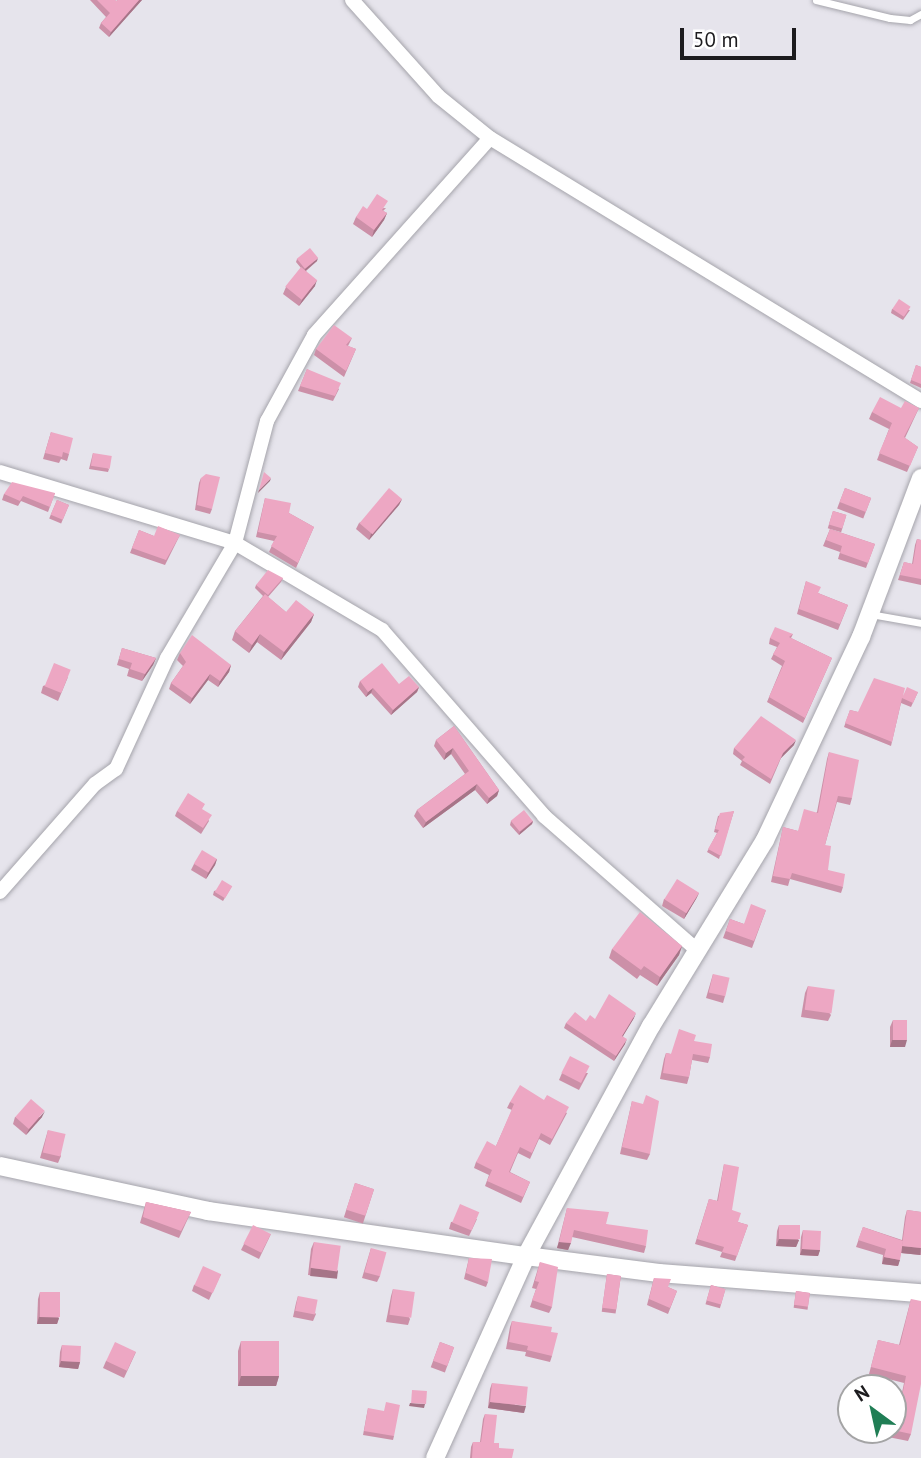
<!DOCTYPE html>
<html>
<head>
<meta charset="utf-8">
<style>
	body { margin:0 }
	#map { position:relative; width:921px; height:1458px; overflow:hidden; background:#e6e4ec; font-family:"PT Sans",sans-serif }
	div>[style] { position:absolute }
	.roads { filter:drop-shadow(0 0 2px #a5a4ab) drop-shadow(0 0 2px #a5a4ab) }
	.service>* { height:7px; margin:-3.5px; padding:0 3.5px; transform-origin:3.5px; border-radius:3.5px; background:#fff }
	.minor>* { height:14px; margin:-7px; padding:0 7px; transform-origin:7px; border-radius:7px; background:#fff }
	.tertiary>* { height:18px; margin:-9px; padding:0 9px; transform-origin:9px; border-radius:9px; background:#fff }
	.wall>* { inset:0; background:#cc90a8; transform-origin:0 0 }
	.shaded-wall>* { inset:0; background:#a67588; transform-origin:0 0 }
	.building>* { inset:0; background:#eda7c3; transform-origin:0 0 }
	span { translate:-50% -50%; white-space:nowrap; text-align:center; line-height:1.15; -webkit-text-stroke:7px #fff; paint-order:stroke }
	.north { position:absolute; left:837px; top:1374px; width:70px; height:70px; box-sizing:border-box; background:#fff; border:2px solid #a4a4a5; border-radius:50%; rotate:327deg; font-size:19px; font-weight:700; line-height:28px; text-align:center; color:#1c1b1e }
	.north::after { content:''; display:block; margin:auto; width:24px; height:32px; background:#207e55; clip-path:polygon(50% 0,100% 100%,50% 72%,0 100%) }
	.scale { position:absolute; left:680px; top:28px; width:116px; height:32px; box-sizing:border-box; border:4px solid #1c1b1e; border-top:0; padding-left:9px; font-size:21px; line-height:24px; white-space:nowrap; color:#1c1b1e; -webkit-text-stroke:5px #fff; paint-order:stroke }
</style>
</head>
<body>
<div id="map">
	<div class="roads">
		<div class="service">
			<i style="left:816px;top:0;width:76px;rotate:13.7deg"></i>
			<i style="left:890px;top:18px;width:20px;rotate:6deg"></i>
			<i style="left:910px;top:20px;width:13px;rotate:-29deg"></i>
			<i style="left:870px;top:614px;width:52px;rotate:10deg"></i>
		</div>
		<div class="minor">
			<i style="left:352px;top:0;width:129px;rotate:48.1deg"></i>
			<i style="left:438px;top:96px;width:67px;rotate:38.9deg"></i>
			<i style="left:0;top:472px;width:245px;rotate:16.8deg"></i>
			<i style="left:235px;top:543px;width:171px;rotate:30.6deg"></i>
			<i style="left:382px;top:630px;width:247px;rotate:48.9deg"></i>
			<i style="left:544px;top:816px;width:205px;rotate:41.2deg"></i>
			<i style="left:0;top:892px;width:144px;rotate:-48.7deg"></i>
			<i style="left:95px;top:784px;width:26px;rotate:-36deg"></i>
			<i style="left:116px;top:769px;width:122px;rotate:-65.3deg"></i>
			<i style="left:167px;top:658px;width:134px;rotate:-59.4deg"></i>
			<i style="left:235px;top:543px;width:126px;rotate:-75.3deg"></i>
			<i style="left:267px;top:421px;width:98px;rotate:-61.3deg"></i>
			<i style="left:314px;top:335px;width:264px;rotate:-48.2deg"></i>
			<i style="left:490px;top:138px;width:505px;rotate:31.39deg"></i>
		</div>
		<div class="tertiary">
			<i style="left:0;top:1166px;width:213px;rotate:12.2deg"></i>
			<i style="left:208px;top:1211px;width:321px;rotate:8.1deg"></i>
			<i style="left:526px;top:1256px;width:134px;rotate:7.3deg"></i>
			<i style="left:659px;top:1273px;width:263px;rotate:4.4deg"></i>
			<i style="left:435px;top:1458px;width:222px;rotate:-65.7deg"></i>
			<i style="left:526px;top:1256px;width:262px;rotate:-61.5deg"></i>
			<i style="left:651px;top:1026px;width:218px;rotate:-58.5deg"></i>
			<i style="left:765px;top:840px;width:225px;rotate:-64.7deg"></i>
			<i style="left:861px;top:637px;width:170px;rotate:-69.3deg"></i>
		</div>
	</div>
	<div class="wall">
		<i style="clip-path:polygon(90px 0,115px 0,116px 1px,118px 0,142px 0,109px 37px,99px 28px,101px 23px,106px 17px)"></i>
		<i style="clip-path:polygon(386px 208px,383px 211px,387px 213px,384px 220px,372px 237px,353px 224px,356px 217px,367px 209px)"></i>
		<i style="clip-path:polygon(297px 259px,317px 261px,306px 271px,315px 286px,299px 306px,283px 294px,286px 287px,301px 268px,296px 262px)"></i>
		<i style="clip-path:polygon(892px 309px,910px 310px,903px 320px,891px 313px)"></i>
		<i style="clip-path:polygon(352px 338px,348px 346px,356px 349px,344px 377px,314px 355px,316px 349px)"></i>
		<i style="clip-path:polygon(916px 365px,921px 367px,921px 388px,910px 383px)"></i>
		<i style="clip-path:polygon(307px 369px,339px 389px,333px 401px,298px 391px)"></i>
		<i style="clip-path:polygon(901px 408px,919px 408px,905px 438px,918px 447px,907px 472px,877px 460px,889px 429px,869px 419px,872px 412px)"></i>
		<i style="clip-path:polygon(51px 432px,69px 454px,67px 461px,61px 459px,59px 463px,43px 459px)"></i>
		<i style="clip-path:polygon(93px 453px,109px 469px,108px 472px,89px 469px)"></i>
		<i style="clip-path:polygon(201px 478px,212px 509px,210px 514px,195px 510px,199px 483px)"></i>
		<i style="left:845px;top:488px;width:28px;height:22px;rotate:21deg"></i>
		<i style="clip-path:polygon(55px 493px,48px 512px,21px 501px,18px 506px,2px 500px,4px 494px)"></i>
		<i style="clip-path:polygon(265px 498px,289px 513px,314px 527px,296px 568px,269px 552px,274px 541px,256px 537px)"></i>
		<i style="clip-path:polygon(402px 499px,399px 505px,369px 540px,356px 529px,359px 523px)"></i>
		<i style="left:57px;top:500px;width:13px;height:20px;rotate:23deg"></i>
		<i style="left:833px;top:511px;width:14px;height:18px;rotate:17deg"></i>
		<i style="clip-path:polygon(830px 529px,875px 544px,866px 568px,838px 559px,840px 552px,823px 546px)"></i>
		<i style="clip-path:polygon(139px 530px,154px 536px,180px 535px,165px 565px,130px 553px)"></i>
		<i style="clip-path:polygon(917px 539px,921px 540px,921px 585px,898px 580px,904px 562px,912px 564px,915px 545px)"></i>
		<i style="clip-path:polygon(283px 578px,281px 582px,268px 597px,286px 612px,314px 614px,311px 622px,281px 660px,257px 642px,249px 653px,232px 640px,235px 631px,263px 596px,255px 588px,256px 585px)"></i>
		<i style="clip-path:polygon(806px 581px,818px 593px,848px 605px,838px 630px,797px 614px)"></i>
		<i style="clip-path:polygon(793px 634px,791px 638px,832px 658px,803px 723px,767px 702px,782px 666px,771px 659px,777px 647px,769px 644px,770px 638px)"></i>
		<i style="clip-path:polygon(122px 648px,156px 658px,153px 665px,142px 681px,127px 676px,129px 669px,117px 665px)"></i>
		<i style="clip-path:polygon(180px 653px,231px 665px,229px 672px,218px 687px,208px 680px,190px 704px,169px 689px,171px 683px,183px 666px,177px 660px)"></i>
		<i style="clip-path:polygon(68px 677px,58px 701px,41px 693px,43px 686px)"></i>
		<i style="clip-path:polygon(360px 681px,399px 684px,419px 687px,417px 692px,391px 715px,371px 693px,366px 697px,358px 687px)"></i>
		<i style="clip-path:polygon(918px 692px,911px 707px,901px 703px,891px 746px,844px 727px,850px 710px,858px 712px,903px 696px)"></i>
		<i style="clip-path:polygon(454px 726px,499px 790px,497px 796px,487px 804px,475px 790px,423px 828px,414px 816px,417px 810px,465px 774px,451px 754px,444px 760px,434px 746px,436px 740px)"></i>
		<i style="clip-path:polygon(794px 745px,781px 758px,770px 784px,740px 765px,742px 761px,733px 754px,734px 748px)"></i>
		<i style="clip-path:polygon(829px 752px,852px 798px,850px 805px,837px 802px,825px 845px,828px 870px,843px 887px,841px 893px,790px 879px,788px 886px,771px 882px,783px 827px,798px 831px,817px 812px,827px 759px)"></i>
		<i style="clip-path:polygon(203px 810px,209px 821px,201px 834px,175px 816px,177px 811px)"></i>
		<i style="clip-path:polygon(734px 811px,719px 859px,707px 852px,717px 833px,714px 832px,718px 816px)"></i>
		<i style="clip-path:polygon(511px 821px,533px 821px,532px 824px,519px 835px,510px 825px)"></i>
		<i style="clip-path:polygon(217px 859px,215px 865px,206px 879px,191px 870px,194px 864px)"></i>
		<i style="clip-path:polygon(232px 886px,223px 901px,213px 895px,214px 891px)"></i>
		<i style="clip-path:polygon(699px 893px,696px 899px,684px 919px,662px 906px,664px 899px)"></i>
		<i style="clip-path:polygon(766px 910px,752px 948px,723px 938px,730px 919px,744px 924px)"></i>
		<i style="clip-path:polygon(682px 946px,679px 955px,657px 986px,640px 975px,637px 979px,609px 958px,612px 949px)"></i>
		<i style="clip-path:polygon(713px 974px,725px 996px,723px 1003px,706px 998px)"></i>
		<i style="clip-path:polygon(808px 986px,831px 1015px,828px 1021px,801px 1017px,805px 993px)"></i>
		<i style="clip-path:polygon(634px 1018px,623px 1036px,625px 1044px,614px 1061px,564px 1028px,566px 1023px,586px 1021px,595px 1019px)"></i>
		<i style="clip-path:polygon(893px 1020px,905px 1047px,890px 1047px,890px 1027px)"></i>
		<i style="clip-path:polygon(694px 1041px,710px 1057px,708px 1063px,692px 1060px,689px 1077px,687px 1084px,660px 1079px,664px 1059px,666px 1053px,671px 1054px)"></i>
		<i style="clip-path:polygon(562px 1073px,588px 1073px,579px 1090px,559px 1080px)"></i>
		<i style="clip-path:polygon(544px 1100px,567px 1113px,550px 1145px,539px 1139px,530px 1159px,518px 1153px,510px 1172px,530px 1182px,521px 1203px,485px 1186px,489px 1175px,474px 1168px,476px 1162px,496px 1146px,512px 1110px,507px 1108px,510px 1102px)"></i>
		<i style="clip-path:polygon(632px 1101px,650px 1154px,647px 1160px,620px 1154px)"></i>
		<i style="clip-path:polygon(15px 1117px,42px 1117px,26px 1135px,13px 1124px)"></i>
		<i style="clip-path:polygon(48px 1130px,61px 1156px,58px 1163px,40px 1158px)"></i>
		<i style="clip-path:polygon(724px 1164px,732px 1210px,738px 1222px,748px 1225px,735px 1261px,720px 1257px,722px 1252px,695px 1244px,709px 1199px,717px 1201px)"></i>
		<i style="left:355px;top:1183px;width:20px;height:36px;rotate:18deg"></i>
		<i style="clip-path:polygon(146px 1202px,191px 1212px,179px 1238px,140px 1223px)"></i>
		<i style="clip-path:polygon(567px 1208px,606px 1224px,646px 1246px,644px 1253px,572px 1237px,568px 1250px,557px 1248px)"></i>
		<i style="clip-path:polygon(907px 1210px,921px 1212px,921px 1255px,901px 1253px,898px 1266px,882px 1264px,883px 1255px,856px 1247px,863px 1227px,902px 1240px,905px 1217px)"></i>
		<i style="clip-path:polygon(477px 1219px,469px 1236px,449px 1229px,451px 1222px)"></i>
		<i style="clip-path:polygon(779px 1225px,799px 1240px,796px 1247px,776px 1246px,777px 1231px)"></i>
		<i style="clip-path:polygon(803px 1230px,820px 1250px,818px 1256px,800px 1255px,801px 1237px)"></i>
		<i style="clip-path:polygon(271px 1234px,259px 1259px,241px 1250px,244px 1244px)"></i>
		<i style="clip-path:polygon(314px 1242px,338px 1271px,336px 1278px,308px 1275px,311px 1249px)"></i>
		<i style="clip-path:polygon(371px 1248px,380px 1276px,377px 1282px,362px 1278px)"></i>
		<i style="clip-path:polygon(469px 1258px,488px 1282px,486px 1287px,464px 1279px)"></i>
		<i style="clip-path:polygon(540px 1262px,552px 1307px,549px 1313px,530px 1307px,536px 1289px,532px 1288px)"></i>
		<i style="clip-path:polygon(221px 1274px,209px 1300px,192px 1291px,194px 1285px)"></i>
		<i style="left:607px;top:1274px;width:14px;height:38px;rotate:8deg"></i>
		<i style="clip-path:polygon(654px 1278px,668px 1287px,677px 1291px,668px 1314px,647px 1305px)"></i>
		<i style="left:711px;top:1285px;width:15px;height:20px;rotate:16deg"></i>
		<i style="clip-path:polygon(393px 1289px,410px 1319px,408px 1325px,386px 1322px,391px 1296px)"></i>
		<i style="left:796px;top:1291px;width:14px;height:17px;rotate:8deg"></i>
		<i style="clip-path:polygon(40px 1292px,59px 1318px,57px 1324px,37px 1324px,38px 1299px)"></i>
		<i style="clip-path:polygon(298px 1296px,316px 1314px,313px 1321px,293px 1317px,296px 1303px)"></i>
		<i style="clip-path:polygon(911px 1299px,911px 1434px,908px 1441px,873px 1434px,874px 1430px,893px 1430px,897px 1417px,904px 1383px,869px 1374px,878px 1340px,899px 1345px)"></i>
		<i style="clip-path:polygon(512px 1321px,551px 1332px,552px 1356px,550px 1362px,525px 1356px,526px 1352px,506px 1349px,510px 1327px)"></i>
		<i style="clip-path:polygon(241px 1341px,279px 1376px,276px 1386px,238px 1386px,238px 1351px)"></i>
		<i style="left:440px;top:1342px;width:15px;height:27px;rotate:20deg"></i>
		<i style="clip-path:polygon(62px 1345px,80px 1362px,78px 1369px,59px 1367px,60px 1352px)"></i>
		<i style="clip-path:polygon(136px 1352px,124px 1378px,103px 1368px,106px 1361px)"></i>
		<i style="clip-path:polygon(492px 1383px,524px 1413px,488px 1408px,490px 1389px)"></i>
		<i style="clip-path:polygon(368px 1408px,394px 1436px,393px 1440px,363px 1435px)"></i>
		<i style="clip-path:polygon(485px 1414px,494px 1443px,499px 1448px,512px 1458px,470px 1458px,471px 1447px,473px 1442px,480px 1442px,483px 1419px)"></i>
	</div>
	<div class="shaded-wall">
		<i style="clip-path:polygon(139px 0,142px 0,109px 37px,111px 32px)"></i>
		<i style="clip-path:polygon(387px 213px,384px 220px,372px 237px,374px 230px)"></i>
		<i style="clip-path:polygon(318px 258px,317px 261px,304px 272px,305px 269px)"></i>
		<i style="clip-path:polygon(317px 280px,315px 286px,299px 306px,302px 300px)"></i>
		<i style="clip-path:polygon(271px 478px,270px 481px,258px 493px,259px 490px)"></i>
		<i style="clip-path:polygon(402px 499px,399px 505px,369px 540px,371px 534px)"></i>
		<i style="clip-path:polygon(314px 614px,311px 622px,281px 660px,284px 652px)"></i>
		<i style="clip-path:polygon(260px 634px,257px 642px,249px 653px,252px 645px)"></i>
		<i style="clip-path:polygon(156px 658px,153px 665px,142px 681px,145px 674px)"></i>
		<i style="clip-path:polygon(231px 665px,229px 672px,218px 687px,220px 681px)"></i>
		<i style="clip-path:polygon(210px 674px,208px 680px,190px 704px,192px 698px)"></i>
		<i style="clip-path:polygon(419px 687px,417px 692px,391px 715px,393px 710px)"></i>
		<i style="clip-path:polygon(373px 688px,371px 693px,366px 697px,368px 692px)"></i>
		<i style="clip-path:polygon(796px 740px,794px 745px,781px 758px,770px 784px,783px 753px)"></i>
		<i style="clip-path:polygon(453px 748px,451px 754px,444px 760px,446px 753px)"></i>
		<i style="clip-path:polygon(477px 784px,475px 790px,423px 828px,426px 822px)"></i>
		<i style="clip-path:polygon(499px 790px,497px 796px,487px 804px,489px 798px)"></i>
		<i style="clip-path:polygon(533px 821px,532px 824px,519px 835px,520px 832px)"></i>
		<i style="clip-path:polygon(217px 859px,215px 865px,206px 879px,208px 873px)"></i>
		<i style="clip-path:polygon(699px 893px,696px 899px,684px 919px,686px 913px)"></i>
		<i style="clip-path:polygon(682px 946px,679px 955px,657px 986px,660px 977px)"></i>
		<i style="clip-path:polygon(636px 1013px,634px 1018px,620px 1041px,622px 1036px)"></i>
		<i style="clip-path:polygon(627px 1039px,625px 1044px,614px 1061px,616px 1056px)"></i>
		<i style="clip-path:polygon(892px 1040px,907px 1040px,905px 1047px,890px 1047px)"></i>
		<i style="clip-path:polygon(45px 1111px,42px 1117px,26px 1135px,29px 1129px)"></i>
		<i style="clip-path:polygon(779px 1239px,799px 1240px,796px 1247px,776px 1246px)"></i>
		<i style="clip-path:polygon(559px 1242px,571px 1243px,568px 1250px,557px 1248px)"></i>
		<i style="left:902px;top:1246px;width:19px;height:7px;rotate:6deg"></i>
		<i style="clip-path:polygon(802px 1249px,820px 1250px,818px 1256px,800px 1255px)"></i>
		<i style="clip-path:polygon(884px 1257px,900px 1260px,898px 1266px,882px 1264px)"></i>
		<i style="left:311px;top:1268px;width:27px;height:8px;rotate:6deg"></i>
		<i style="clip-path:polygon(39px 1317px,59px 1318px,57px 1324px,37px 1324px)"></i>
		<i style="clip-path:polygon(61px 1361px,80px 1362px,78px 1369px,59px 1367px)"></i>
		<i style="clip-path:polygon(241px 1376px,279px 1376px,276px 1386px,238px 1386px)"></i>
		<i style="clip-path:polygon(490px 1402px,526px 1406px,524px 1413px,488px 1408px)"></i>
		<i style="clip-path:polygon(410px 1403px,425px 1404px,424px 1408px,409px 1406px)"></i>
	</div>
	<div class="building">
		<i style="clip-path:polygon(97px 0,115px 0,116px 1px,118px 0,139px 0,111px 32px,101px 23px,110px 13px)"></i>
		<i style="clip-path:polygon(377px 194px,388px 201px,382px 210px,387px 213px,374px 230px,356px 217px,363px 206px,367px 209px)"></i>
		<i style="left:310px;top:248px;width:13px;height:17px;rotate:51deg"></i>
		<i style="left:301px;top:267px;width:21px;height:25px;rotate:39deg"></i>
		<i style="left:899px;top:299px;width:14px;height:12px;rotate:34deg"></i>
		<i style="clip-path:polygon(334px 325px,352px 338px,346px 345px,356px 349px,346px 371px,316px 349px)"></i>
		<i style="clip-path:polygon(916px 365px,921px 367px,921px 384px,911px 380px)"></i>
		<i style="clip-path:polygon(307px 369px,341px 383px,335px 396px,300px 386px)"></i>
		<i style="clip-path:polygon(880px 397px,901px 408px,905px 401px,919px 408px,904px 437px,918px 447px,910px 466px,879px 453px,892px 423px,872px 412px)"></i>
		<i style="clip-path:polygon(51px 432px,73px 438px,69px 454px,63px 452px,62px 457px,45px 453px)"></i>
		<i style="left:93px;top:453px;width:19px;height:13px;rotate:9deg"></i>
		<i style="clip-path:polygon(264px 472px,271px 478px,259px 490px)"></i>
		<i style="clip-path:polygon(206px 474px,220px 477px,212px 509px,197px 505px,201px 478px)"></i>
		<i style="clip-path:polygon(12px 482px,55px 493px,50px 507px,23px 496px,20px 501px,4px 494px)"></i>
		<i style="left:389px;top:488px;width:17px;height:46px;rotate:40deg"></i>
		<i style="left:845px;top:488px;width:28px;height:15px;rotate:21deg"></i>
		<i style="clip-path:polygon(265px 498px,291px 503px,289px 513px,314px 527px,298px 563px,271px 546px,277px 536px,258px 532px)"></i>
		<i style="left:57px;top:500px;width:13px;height:16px;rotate:23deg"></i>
		<i style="left:833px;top:511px;width:14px;height:14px;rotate:17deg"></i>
		<i style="clip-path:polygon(158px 526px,180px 535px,166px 560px,132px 548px,139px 530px,154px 536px)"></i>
		<i style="clip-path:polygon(830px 529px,875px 544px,868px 563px,840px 553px,842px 546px,826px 540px)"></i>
		<i style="clip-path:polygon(917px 539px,921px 540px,921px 579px,900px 575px,904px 562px,913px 564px)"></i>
		<i style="clip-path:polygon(268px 570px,283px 578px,268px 595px,256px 585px)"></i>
		<i style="clip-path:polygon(806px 581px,821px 587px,818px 593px,848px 605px,840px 624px,799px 609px)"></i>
		<i style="clip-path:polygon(265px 594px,286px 612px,296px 600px,314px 614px,284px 652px,260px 634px,252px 645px,235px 631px)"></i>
		<i style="clip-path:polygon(775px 627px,793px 634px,789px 637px,832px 658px,805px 718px,769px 697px,785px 661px,773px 654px,780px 643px,770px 638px)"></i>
		<i style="clip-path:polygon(192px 635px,231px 665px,220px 681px,210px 674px,192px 698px,171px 683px,186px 662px,180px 653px)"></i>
		<i style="clip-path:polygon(122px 648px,156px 658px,145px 674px,130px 669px,132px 663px,119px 659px)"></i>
		<i style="left:54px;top:663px;width:18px;height:25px;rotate:22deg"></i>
		<i style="clip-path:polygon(382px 663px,399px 684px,409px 676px,419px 687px,393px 710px,373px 688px,368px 692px,360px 681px)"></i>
		<i style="clip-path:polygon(874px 678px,905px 688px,903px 696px,907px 687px,918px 692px,913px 703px,902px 698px,892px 742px,845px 723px,850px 710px,858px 712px)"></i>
		<i style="clip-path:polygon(761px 716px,796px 740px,783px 753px,771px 779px,742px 760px,745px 757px,734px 748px)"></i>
		<i style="clip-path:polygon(454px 726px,499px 790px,489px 798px,477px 784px,426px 822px,417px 810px,469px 771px,453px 748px,446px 753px,436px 740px)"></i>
		<i style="clip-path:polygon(829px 752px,859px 760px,852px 798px,838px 796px,825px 845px,831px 846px,828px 870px,845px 874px,843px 887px,792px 873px,790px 879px,773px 876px,783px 827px,798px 831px,804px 809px,818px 813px)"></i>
		<i style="clip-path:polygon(188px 793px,205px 804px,202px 809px,212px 815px,203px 828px,177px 811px)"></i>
		<i style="left:524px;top:810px;width:14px;height:17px;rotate:51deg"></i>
		<i style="clip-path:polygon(734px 811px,721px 856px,708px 849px,719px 830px,715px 829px,720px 813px)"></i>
		<i style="left:202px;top:850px;width:17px;height:16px;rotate:31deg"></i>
		<i style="left:677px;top:879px;width:26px;height:24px;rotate:32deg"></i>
		<i style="left:222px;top:880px;width:12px;height:14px;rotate:31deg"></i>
		<i style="clip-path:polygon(751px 904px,766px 910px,754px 941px,726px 931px,730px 919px,744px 924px)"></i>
		<i style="clip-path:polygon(640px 912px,682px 946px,660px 977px,644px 966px,641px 970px,612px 949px)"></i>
		<i style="left:713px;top:974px;width:17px;height:19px;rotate:13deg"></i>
		<i style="left:808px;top:986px;width:27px;height:24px;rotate:8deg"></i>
		<i style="clip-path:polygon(609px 994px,636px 1013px,622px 1036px,627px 1039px,616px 1056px,566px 1023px,575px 1012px,586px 1021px,590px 1015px,595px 1019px)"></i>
		<i style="left:893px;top:1020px;width:14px;height:20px"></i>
		<i style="clip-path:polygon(679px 1029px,696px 1035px,694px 1041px,712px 1044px,710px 1057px,693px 1054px,689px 1077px,663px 1073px,666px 1053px,671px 1054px)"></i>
		<i style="left:570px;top:1056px;width:22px;height:19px;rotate:27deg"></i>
		<i style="clip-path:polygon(520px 1085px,544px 1100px,547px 1095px,569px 1107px,552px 1139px,541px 1133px,532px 1153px,520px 1147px,509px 1172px,530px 1182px,523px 1197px,487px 1181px,492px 1170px,476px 1162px,487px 1141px,496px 1146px,514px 1104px,510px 1102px)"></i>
		<i style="clip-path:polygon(646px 1095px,659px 1101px,650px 1154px,622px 1147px,632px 1101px,643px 1104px)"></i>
		<i style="left:31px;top:1099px;width:18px;height:24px;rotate:41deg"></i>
		<i style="left:48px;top:1130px;width:18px;height:23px;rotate:13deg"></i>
		<i style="clip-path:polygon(724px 1164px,739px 1167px,732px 1210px,741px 1213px,738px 1222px,748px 1225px,737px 1256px,722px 1252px,724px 1247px,697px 1239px,709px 1199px,718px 1201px)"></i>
		<i style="left:355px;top:1183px;width:20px;height:28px;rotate:18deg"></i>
		<i style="clip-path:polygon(146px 1202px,191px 1212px,181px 1231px,143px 1217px)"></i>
		<i style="left:460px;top:1204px;width:21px;height:20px;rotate:23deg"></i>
		<i style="clip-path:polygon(567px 1208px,609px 1212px,606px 1224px,648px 1230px,646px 1246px,574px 1230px,571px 1243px,559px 1242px)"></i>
		<i style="clip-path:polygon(907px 1210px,921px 1212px,921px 1248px,902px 1246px)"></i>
		<i style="left:253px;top:1225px;width:20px;height:21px;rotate:27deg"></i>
		<i style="left:779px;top:1225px;width:21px;height:14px"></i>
		<i style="clip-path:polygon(863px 1227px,903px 1241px,900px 1260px,884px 1257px,886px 1249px,858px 1240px)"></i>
		<i style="left:803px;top:1230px;width:18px;height:19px;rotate:3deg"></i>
		<i style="left:314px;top:1242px;width:27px;height:26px;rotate:8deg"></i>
		<i style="left:371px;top:1248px;width:16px;height:25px;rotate:15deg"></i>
		<i style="clip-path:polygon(469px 1258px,492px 1259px,488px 1282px,466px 1273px)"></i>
		<i style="clip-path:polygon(540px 1262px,558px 1267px,552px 1307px,532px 1300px,539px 1282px,535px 1281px)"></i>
		<i style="left:203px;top:1266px;width:20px;height:21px;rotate:24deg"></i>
		<i style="left:607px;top:1274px;width:14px;height:34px;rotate:8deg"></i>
		<i style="clip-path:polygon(654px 1278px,671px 1279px,668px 1287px,677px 1291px,670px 1308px,649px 1299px)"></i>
		<i style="left:711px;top:1285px;width:15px;height:16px;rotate:16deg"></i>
		<i style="left:393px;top:1289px;width:22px;height:26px;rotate:8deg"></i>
		<i style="left:796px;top:1291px;width:14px;height:14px;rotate:8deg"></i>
		<i style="left:40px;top:1292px;width:20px;height:25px"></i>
		<i style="left:298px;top:1296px;width:20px;height:15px;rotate:11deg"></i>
		<i style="clip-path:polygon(911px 1299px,921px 1301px,921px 1384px,911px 1434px,893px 1430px,893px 1416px,898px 1417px,906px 1376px,871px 1367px,878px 1340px,900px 1345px)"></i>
		<i style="clip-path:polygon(512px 1321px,552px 1327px,551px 1332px,558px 1333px,552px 1356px,527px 1350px,528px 1346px,509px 1342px)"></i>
		<i style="left:241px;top:1341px;width:38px;height:35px"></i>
		<i style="left:115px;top:1342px;width:23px;height:21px;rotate:25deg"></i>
		<i style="left:440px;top:1342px;width:15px;height:20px;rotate:20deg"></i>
		<i style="left:62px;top:1345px;width:19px;height:16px;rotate:3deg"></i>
		<i style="left:492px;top:1383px;width:36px;height:19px;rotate:6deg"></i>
		<i style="left:412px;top:1390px;width:15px;height:13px;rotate:4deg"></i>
		<i style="clip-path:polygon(386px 1402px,400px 1405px,394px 1436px,364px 1431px,368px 1408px,384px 1411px)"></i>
		<i style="clip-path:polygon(485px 1414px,497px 1415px,494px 1443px,499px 1443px,499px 1448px,514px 1449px,512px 1458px,472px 1458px,473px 1442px,481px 1442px)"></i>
	</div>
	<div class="north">N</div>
	<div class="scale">50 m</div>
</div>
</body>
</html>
